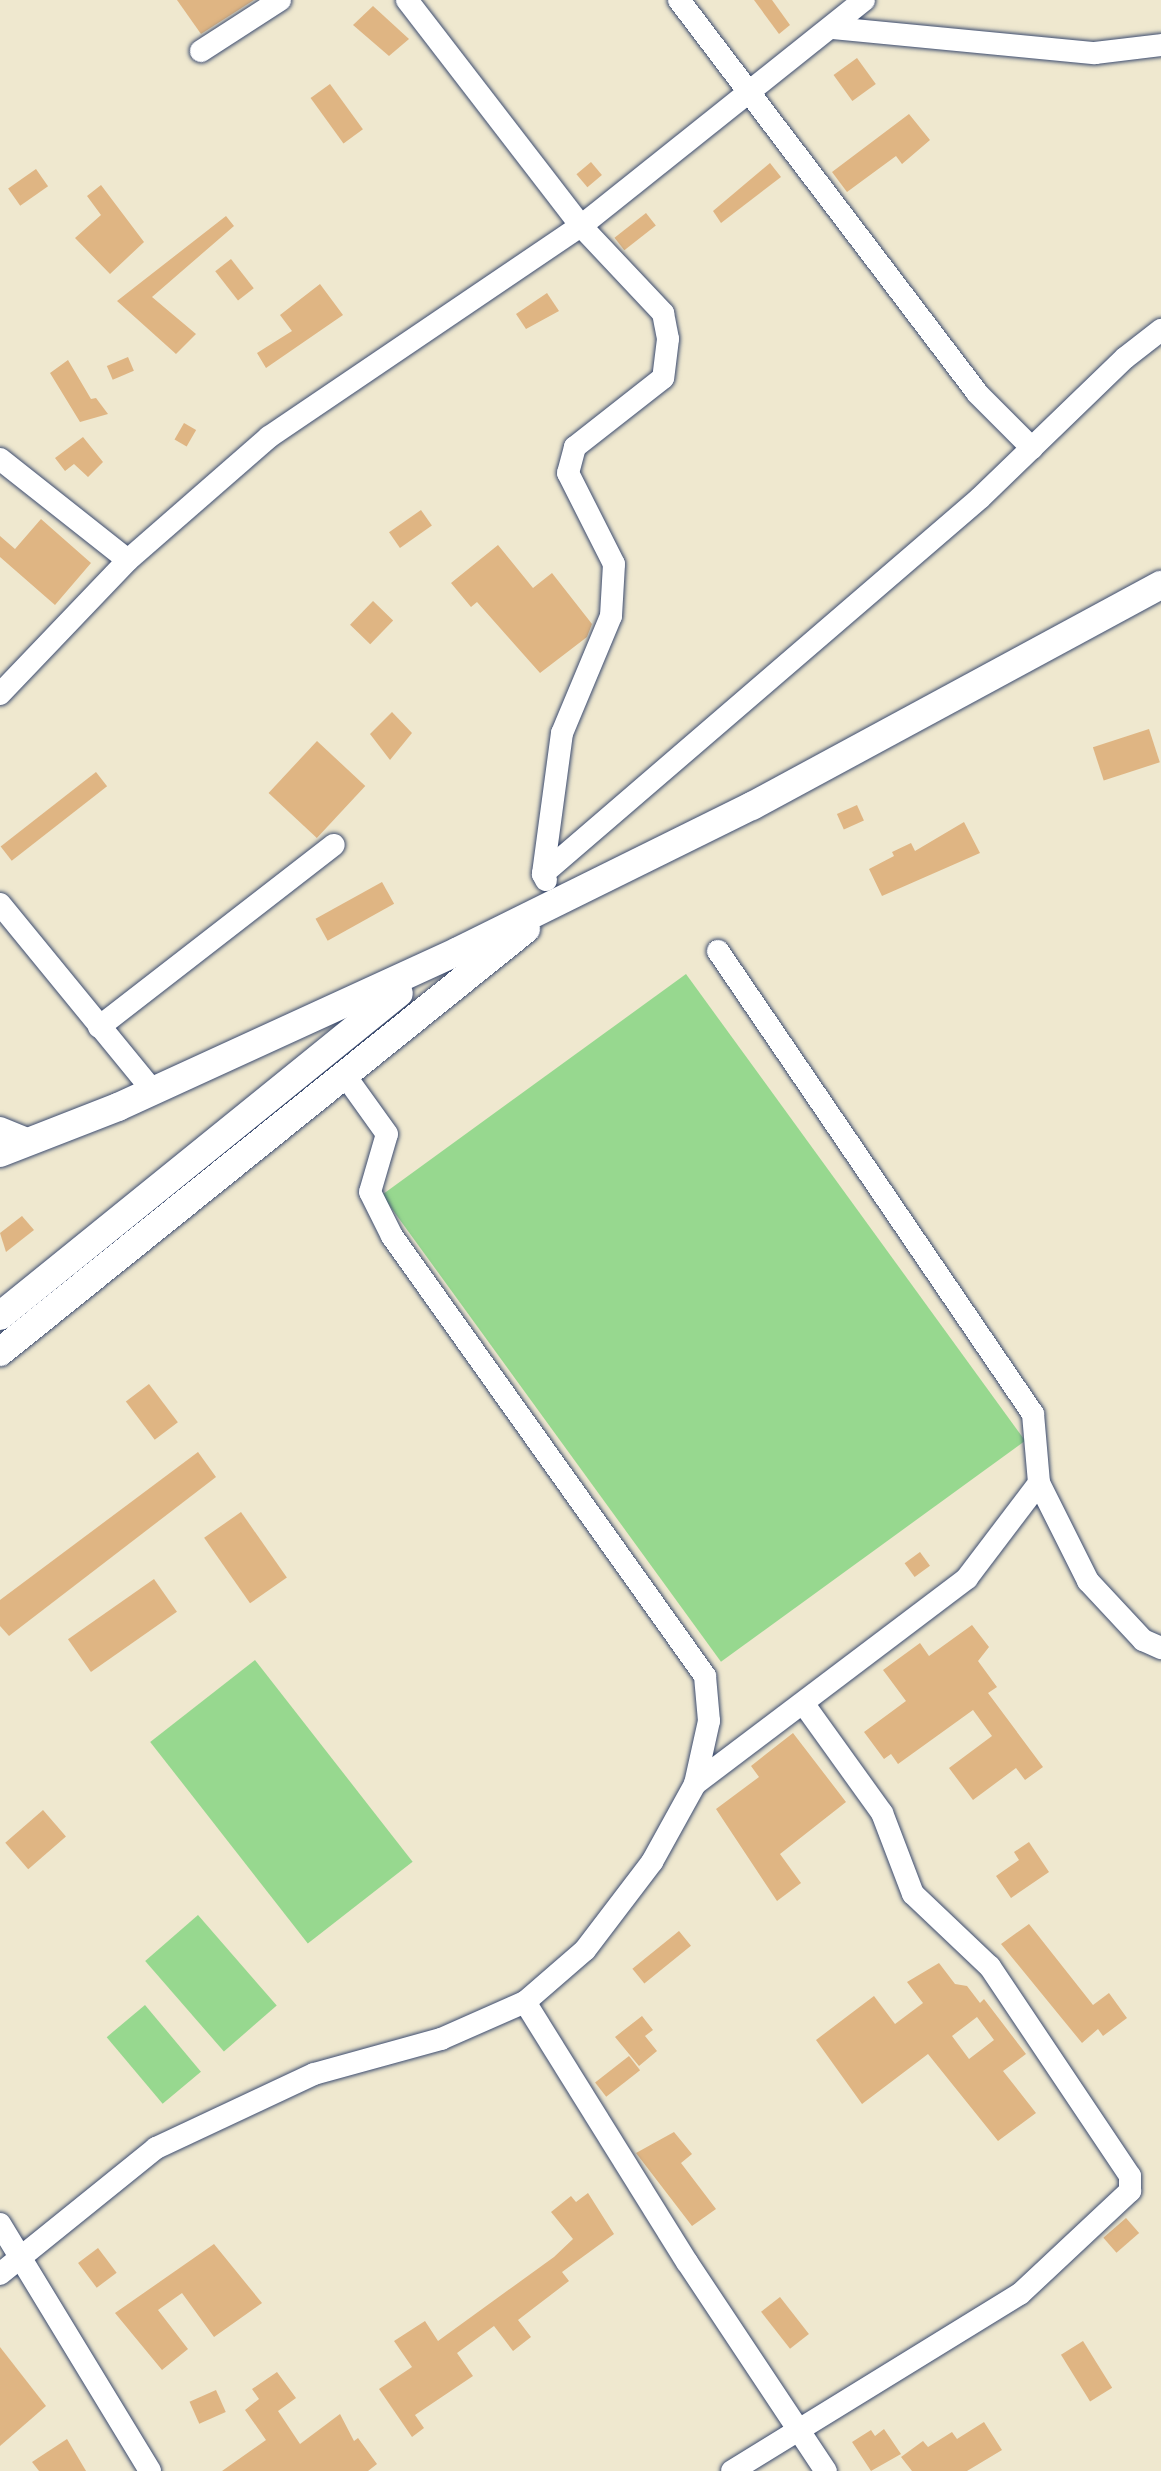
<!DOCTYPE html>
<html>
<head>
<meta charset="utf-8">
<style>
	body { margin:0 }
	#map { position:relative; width:1161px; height:2471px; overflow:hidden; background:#efe8cf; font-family:Itim,sans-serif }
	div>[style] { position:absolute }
	.green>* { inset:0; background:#97d88f; transform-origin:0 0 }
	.building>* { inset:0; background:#dfb583; transform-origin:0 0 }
	.roads { filter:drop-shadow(0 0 2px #3b4b6f) drop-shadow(0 0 2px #3b4b6f) }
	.minor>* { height:22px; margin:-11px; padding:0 11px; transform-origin:11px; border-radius:11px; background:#fff }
	.major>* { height:28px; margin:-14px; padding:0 14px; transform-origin:14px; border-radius:14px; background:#fff }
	span { translate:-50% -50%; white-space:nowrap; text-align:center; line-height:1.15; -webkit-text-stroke:6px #f7f3e8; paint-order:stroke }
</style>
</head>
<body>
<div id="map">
	<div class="green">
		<i style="left:686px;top:974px;width:577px;height:376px;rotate:54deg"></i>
		<i style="left:255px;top:1660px;width:256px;height:133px;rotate:52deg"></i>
		<i style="left:198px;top:1915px;width:120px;height:70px;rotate:49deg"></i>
		<i style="left:145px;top:2005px;width:87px;height:50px;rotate:50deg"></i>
	</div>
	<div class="building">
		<i style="clip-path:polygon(177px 0,254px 0,201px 34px)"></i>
		<i style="clip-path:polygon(754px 0,772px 0,790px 25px,779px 34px)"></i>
		<i style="clip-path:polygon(373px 6px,409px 39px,389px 56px,353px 25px)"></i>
		<i style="left:857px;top:58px;width:32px;height:29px;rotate:54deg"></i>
		<i style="left:330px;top:84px;width:56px;height:24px;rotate:54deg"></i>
		<i style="clip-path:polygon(909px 114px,930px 140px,902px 164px,896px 156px,847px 192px,832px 172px)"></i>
		<i style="left:591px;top:162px;width:17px;height:19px;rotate:50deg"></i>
		<i style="clip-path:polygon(770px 163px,781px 177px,721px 223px,713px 211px)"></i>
		<i style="left:36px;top:169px;width:21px;height:34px;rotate:55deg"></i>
		<i style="clip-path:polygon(101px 185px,144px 242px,110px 274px,75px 238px,101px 215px,87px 196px)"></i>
		<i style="left:646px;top:213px;width:16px;height:40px;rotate:52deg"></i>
		<i style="clip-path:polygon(226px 216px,234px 226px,152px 297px,196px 334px,176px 354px,117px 301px)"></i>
		<i style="left:231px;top:259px;width:37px;height:20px;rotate:52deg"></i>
		<i style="clip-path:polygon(320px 284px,343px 315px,266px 368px,257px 353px,292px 331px,280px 315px)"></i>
		<i style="clip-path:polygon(547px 293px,559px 311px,526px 329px,516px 314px)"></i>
		<i style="left:128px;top:357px;width:15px;height:23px;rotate:67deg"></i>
		<i style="clip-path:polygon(68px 360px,91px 399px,96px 398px,108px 414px,80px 422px,50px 373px)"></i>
		<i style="left:184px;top:423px;width:14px;height:19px;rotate:30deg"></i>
		<i style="clip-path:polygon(83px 437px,103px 462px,88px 477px,74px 464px,65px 471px,55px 458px)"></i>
		<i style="left:421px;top:510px;width:19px;height:39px;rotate:55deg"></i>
		<i style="clip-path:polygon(41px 519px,91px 563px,55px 605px,0 557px,0 536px,15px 549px)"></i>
		<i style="clip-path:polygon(498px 545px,533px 588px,552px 573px,592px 624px,587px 637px,540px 673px,477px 602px,471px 607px,451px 583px)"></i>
		<i style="left:373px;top:601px;width:28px;height:33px;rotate:44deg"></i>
		<i style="clip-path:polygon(392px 712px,412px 733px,390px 760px,370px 734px)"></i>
		<i style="left:1149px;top:729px;width:35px;height:59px;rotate:72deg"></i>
		<i style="left:317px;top:741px;width:66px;height:71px;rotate:43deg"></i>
		<i style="left:96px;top:772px;width:18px;height:121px;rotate:52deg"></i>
		<i style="left:857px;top:805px;width:17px;height:22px;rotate:66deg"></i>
		<i style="clip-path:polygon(964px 822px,980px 853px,882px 896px,869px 869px,894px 856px,892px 852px,911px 843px,915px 851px)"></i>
		<i style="left:382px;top:882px;width:25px;height:76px;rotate:61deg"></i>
		<i style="clip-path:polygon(22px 1216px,34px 1230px,6px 1252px,0 1233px)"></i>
		<i style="left:149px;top:1384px;width:48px;height:29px;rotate:53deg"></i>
		<i style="clip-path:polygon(198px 1452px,216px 1477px,9px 1636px,0 1626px,0 1600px)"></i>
		<i style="left:241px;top:1512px;width:80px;height:45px;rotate:55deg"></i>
		<i style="left:920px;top:1552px;width:17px;height:19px;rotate:54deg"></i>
		<i style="left:154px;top:1579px;width:40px;height:105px;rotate:55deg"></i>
		<i style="clip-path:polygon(972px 1625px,989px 1647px,978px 1661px,997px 1687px,988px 1693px,1043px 1767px,1025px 1780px,1016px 1768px,973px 1800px,949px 1768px,992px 1736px,973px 1710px,898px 1764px,891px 1754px,884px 1759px,864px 1732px,906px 1701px,883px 1670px,920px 1643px,929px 1656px)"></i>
		<i style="clip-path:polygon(793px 1733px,846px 1802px,780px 1854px,801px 1883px,777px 1901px,716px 1809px,759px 1777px,751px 1766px)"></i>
		<i style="left:43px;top:1810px;width:35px;height:50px;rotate:49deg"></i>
		<i style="clip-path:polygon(1029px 1842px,1049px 1872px,1011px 1898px,996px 1876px,1019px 1860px,1014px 1852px)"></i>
		<i style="clip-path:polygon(1029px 1924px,1093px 2005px,1109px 1993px,1127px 2018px,1103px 2036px,1098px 2029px,1082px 2043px,1001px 1944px)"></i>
		<i style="left:679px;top:1931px;width:19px;height:60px;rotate:51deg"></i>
		<i style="clip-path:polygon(evenodd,939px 1963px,955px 1984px,967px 1986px,980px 2003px,984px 1999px,1026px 2054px,1003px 2071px,1036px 2113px,998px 2141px,928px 2054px,862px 2104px,816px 2040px,874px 1996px,895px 2024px,923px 2003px,907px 1982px,939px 1963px,977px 2017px,994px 2040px,969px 2059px,952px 2036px,977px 2017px)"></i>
		<i style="clip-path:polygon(642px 2016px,653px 2030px,645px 2036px,657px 2051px,639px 2066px,615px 2037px)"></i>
		<i style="left:629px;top:2056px;width:18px;height:43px;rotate:52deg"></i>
		<i style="clip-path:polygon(674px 2132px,692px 2154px,681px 2163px,716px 2209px,692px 2226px,636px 2153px)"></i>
		<i style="clip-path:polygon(588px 2193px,614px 2234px,562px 2272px,569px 2281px,518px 2320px,531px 2337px,513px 2351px,494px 2326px,457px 2353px,473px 2376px,415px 2415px,424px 2428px,412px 2437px,379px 2389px,412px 2367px,394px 2341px,425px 2321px,438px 2341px,554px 2257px,573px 2239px,551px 2212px,571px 2196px,576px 2202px)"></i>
		<i style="left:1126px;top:2218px;width:20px;height:30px;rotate:49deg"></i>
		<i style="clip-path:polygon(214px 2244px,262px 2303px,214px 2337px,182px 2293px,158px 2310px,188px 2349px,162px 2370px,115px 2313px)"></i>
		<i style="left:98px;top:2248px;width:31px;height:25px;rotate:53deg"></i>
		<i style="left:780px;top:2297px;width:47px;height:24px;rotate:52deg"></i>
		<i style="left:1083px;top:2341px;width:55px;height:26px;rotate:58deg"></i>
		<i style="clip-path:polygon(0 2347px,46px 2406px,0 2446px)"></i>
		<i style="clip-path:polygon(277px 2372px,296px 2398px,278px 2411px,300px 2444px,340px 2414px,354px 2441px,358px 2438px,377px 2464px,368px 2471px,222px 2471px,266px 2440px,245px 2410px,259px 2399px,252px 2389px)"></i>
		<i style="left:216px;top:2390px;width:24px;height:29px;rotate:66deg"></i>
		<i style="clip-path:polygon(984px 2422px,1002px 2450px,967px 2471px,912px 2471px,901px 2457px,923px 2441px,928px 2447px,952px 2432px,957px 2439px)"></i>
		<i style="clip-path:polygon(884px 2429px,901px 2454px,871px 2471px,852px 2442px,871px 2430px,875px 2436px)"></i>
		<i style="clip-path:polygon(67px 2439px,86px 2471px,39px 2471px,32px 2462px)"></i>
	</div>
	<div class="roads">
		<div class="minor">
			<i style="left:407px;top:0;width:285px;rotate:52.4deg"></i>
			<i style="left:581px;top:226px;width:120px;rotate:46.7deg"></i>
			<i style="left:663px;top:313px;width:26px;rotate:79deg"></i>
			<i style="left:668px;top:339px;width:39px;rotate:97deg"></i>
			<i style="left:663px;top:378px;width:112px;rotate:141.9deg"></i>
			<i style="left:575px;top:447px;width:27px;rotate:105deg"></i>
			<i style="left:568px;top:473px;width:102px;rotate:63.2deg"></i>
			<i style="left:614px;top:564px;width:52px;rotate:93.3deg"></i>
			<i style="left:611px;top:616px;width:127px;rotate:112.7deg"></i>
			<i style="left:562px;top:733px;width:142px;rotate:97.7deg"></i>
			<i style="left:679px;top:0;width:493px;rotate:52.8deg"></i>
			<i style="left:977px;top:393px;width:78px;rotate:45deg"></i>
			<i style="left:833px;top:28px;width:263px;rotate:5.5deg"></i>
			<i style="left:1095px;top:53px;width:66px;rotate:-6.9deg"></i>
			<i style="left:201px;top:51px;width:94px;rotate:-32.8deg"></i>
			<i style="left:0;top:459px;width:163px;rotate:38.3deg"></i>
			<i style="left:0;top:694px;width:185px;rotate:-46.3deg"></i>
			<i style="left:128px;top:560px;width:187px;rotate:-41.1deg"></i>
			<i style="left:269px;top:437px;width:377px;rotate:-34.1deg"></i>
			<i style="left:581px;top:226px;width:362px;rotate:-38.6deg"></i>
			<i style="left:546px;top:880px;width:7px;rotate:-117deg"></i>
			<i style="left:543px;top:874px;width:576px;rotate:-40.71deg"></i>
			<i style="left:980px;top:498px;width:202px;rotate:-44deg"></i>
			<i style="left:1125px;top:358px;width:46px;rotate:-37.9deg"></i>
			<i style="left:0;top:904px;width:242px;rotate:50.7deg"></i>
			<i style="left:718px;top:951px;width:560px;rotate:55.77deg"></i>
			<i style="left:1033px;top:1414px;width:69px;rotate:85deg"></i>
			<i style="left:1039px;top:1483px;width:110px;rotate:63.4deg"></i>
			<i style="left:1088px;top:1581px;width:81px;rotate:47deg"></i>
			<i style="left:1143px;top:1640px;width:20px;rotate:24deg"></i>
			<i style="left:99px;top:1027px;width:297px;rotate:-37.8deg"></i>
			<i style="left:0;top:1128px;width:35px;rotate:22deg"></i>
			<i style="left:695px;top:1784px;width:341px;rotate:-37.1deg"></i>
			<i style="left:967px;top:1578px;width:119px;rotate:-52.8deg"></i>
			<i style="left:525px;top:2002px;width:306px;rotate:58.1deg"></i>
			<i style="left:687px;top:2262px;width:251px;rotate:56.4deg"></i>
			<i style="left:0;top:2224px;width:289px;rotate:58.7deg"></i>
			<i style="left:0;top:2274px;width:201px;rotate:-38.9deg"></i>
			<i style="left:156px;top:2148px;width:174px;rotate:-25.1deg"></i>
			<i style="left:314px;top:2074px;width:132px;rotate:-15.4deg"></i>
			<i style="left:441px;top:2039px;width:92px;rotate:-23.8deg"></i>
			<i style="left:525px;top:2002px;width:79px;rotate:-40.9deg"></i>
			<i style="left:585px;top:1950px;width:111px;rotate:-52.7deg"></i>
			<i style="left:652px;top:1862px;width:89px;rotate:-61.1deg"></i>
			<i style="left:695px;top:1784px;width:65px;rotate:-77.5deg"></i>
			<i style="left:709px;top:1721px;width:45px;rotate:-95.1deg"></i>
			<i style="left:705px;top:1676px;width:540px;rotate:-125.43deg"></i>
			<i style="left:392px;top:1236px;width:49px;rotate:-116.6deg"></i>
			<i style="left:370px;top:1192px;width:60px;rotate:-73.7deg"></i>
			<i style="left:387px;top:1134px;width:74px;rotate:-125.6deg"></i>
			<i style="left:732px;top:2471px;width:338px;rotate:-31.6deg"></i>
			<i style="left:1020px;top:2294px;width:151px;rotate:-43.1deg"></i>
			<i style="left:1130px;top:2191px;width:15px;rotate:-90deg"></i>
			<i style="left:1130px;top:2176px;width:252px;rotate:-123.8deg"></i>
			<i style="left:990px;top:1967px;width:106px;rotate:-136.5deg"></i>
			<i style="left:913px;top:1894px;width:87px;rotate:-110.9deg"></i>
			<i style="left:882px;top:1813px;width:135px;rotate:-125.7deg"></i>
		</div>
		<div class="major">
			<i style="left:0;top:1153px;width:127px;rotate:-21.3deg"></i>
			<i style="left:118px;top:1107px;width:374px;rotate:-24.6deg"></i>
			<i style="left:458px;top:951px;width:328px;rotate:-26.3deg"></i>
			<i style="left:752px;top:806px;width:465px;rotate:-28.4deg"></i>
			<i style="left:0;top:1316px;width:513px;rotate:-38.99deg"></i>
			<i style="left:0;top:1352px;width:675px;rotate:-38.81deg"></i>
		</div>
	</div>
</div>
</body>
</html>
